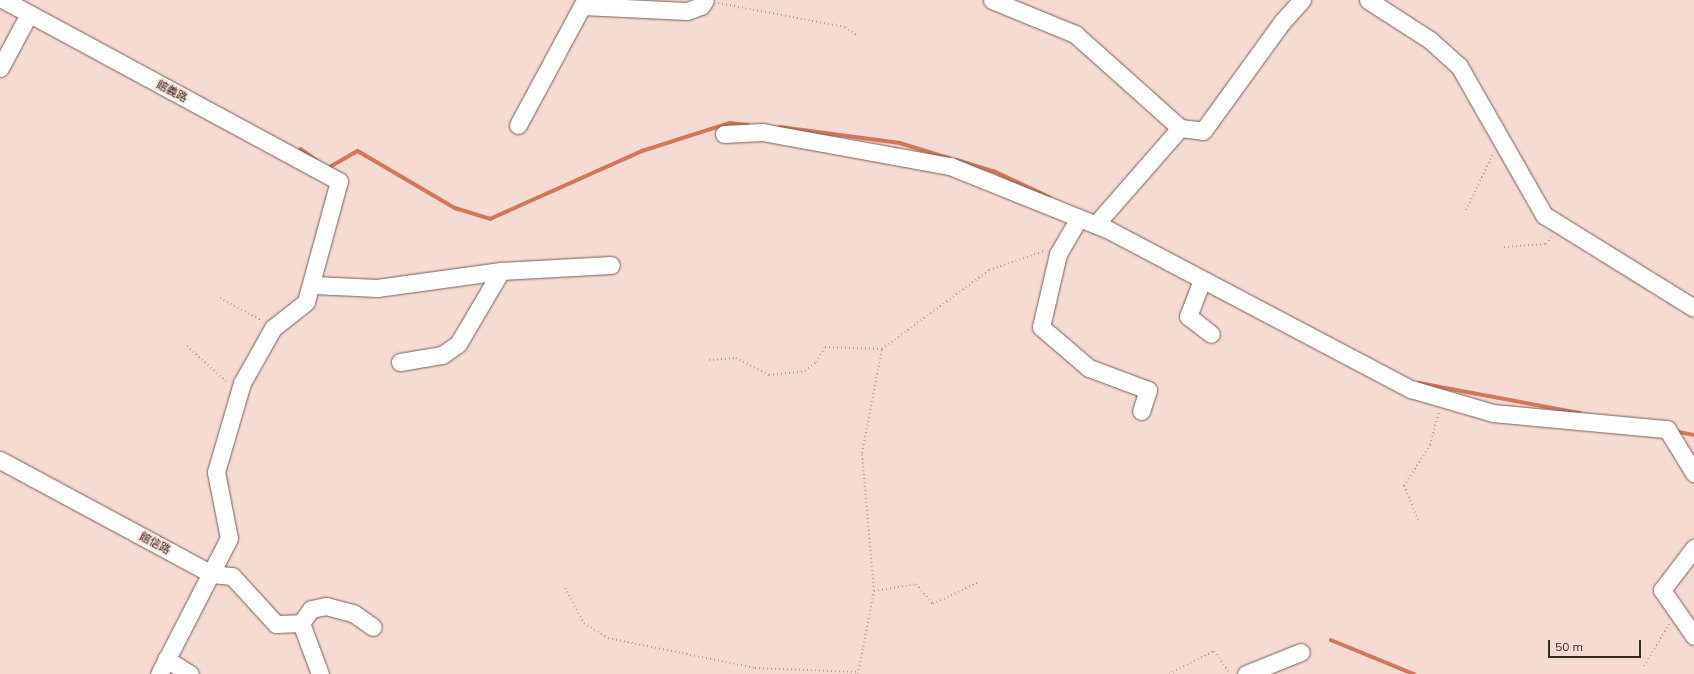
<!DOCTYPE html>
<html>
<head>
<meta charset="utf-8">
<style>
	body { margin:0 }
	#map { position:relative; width:1694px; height:674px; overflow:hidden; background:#f6dbd3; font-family:Mulish,"Noto Sans TC",sans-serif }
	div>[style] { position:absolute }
	.stream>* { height:3.5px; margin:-1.75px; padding:0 1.75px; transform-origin:1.75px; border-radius:1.75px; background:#d37759 }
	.path>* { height:2px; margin-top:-1px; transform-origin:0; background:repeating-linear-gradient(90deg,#b7a19b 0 1px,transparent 0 4px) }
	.roads { filter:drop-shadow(0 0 1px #755e57) drop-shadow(0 0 1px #755e57) }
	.minor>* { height:17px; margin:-8.5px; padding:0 8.5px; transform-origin:8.5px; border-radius:8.5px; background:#fff }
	span { translate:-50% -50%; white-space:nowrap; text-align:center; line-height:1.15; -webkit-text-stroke:3px #f6dbd3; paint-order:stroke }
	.street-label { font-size:11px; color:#332926 }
	.scale { position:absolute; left:1548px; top:640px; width:93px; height:18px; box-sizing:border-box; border:2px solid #332926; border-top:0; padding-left:5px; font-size:12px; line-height:14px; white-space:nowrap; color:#332926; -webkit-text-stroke:3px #f6dbd3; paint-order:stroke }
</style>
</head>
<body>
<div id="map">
	<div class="stream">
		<i style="left:780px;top:127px;width:121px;rotate:7.6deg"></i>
		<i style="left:900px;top:143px;width:51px;rotate:17deg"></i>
		<i style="left:301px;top:149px;width:19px;rotate:36deg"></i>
		<i style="left:957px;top:160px;width:39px;rotate:17deg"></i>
		<i style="left:994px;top:171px;width:61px;rotate:25.3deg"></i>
		<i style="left:328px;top:168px;width:34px;rotate:-30deg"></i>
		<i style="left:358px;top:151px;width:113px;rotate:30.4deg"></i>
		<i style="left:455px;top:208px;width:37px;rotate:17deg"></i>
		<i style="left:490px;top:219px;width:167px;rotate:-24.1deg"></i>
		<i style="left:642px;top:151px;width:92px;rotate:-17.7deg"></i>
		<i style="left:730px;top:123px;width:18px;rotate:6deg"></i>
		<i style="left:1419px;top:383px;width:164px;rotate:10.6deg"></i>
		<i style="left:1674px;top:431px;width:20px;rotate:11deg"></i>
		<i style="left:1331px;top:640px;width:90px;rotate:22.3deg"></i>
	</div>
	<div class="path">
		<i style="left:718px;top:3px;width:129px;rotate:10.7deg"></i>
		<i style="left:845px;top:27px;width:16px;rotate:35deg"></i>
		<i style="left:1466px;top:210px;width:62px;rotate:-64.3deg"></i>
		<i style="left:1504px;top:247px;width:42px;rotate:-4.1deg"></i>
		<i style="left:1546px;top:244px;width:10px;rotate:-53deg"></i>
		<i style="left:220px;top:298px;width:47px;rotate:28.2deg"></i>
		<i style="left:187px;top:346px;width:54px;rotate:42deg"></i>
		<i style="left:709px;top:360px;width:27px;rotate:-4deg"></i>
		<i style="left:736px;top:358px;width:37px;rotate:27deg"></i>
		<i style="left:769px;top:375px;width:36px;rotate:-6deg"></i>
		<i style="left:805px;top:371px;width:14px;rotate:-39deg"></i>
		<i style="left:816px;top:362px;width:17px;rotate:-59deg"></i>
		<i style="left:825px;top:347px;width:57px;rotate:2deg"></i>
		<i style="left:882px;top:349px;width:133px;rotate:-36.4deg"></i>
		<i style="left:989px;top:270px;width:58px;rotate:-19.1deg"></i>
		<i style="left:1418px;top:520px;width:37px;rotate:-112deg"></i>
		<i style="left:1404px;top:486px;width:49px;rotate:-57.6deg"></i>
		<i style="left:1430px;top:445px;width:35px;rotate:-75deg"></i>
		<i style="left:565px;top:588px;width:40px;rotate:62deg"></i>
		<i style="left:584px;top:623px;width:28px;rotate:32deg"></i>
		<i style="left:608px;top:638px;width:150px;rotate:11.5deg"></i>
		<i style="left:755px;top:668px;width:103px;rotate:2.2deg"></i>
		<i style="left:874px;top:591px;width:43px;rotate:-9.5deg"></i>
		<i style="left:916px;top:584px;width:26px;rotate:50deg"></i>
		<i style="left:933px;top:604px;width:51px;rotate:-25.6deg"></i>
		<i style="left:1644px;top:666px;width:49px;rotate:-59.2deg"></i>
		<i style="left:858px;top:674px;width:85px;rotate:-79.1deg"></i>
		<i style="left:874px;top:591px;width:139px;rotate:-95deg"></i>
		<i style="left:862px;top:453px;width:106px;rotate:-79.1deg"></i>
		<i style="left:1169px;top:674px;width:51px;rotate:-27.1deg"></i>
		<i style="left:1214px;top:651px;width:28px;rotate:55deg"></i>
	</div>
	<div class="roads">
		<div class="minor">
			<i style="left:4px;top:0;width:381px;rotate:28.4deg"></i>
			<i style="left:339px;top:181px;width:125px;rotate:105.3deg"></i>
			<i style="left:306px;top:302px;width:42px;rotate:141.8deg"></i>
			<i style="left:273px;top:328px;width:63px;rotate:119.4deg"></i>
			<i style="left:242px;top:383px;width:93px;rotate:106.3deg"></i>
			<i style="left:216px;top:472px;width:67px;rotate:78.9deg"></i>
			<i style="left:229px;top:538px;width:153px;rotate:117.2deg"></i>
			<i style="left:992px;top:0;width:90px;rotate:22.3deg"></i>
			<i style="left:1075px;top:34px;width:141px;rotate:41.8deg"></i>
			<i style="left:1368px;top:0;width:74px;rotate:32.8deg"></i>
			<i style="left:1430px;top:40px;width:39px;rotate:42deg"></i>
			<i style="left:1459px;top:66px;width:172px;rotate:60.3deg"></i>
			<i style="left:1544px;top:215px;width:176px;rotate:31.8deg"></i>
			<i style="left:0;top:68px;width:61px;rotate:-61.8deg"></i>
			<i style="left:518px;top:125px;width:135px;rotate:-61.7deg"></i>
			<i style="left:582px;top:6px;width:105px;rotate:2.7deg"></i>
			<i style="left:687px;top:11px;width:15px;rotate:-20deg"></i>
			<i style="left:701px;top:6px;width:7px;rotate:-56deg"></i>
			<i style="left:724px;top:134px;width:38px;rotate:-3deg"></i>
			<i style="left:762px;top:132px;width:191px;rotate:10.3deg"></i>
			<i style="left:950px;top:166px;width:169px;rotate:21.9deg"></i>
			<i style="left:1107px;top:229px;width:344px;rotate:27.8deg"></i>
			<i style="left:1411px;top:389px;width:85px;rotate:16.3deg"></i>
			<i style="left:1493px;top:413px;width:175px;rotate:5.3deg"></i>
			<i style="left:1667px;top:429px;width:52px;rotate:58.5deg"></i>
			<i style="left:1079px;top:218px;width:42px;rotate:120.3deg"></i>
			<i style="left:1058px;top:254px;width:75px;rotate:103.1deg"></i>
			<i style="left:1041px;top:327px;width:63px;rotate:40.5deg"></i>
			<i style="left:1089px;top:368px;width:63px;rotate:20.4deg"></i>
			<i style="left:1148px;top:390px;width:22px;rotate:108deg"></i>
			<i style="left:1096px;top:224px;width:128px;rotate:-48.8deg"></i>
			<i style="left:1180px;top:128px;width:23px;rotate:7deg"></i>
			<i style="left:1203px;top:131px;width:135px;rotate:-54.1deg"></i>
			<i style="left:1282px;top:22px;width:30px;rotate:-48deg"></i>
			<i style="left:1202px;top:280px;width:39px;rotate:111deg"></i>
			<i style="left:1188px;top:316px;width:29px;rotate:38deg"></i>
			<i style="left:313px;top:285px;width:64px;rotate:2.7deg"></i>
			<i style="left:377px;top:288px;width:125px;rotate:-7.8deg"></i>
			<i style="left:501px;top:271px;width:110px;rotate:-3.1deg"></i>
			<i style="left:400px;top:362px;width:43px;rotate:-9.5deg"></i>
			<i style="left:442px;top:355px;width:19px;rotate:-35deg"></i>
			<i style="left:458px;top:344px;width:85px;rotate:-59.5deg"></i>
			<i style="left:0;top:460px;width:241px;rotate:28.3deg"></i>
			<i style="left:212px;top:574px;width:20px;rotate:6deg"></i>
			<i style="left:232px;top:576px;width:65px;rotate:47.5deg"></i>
			<i style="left:276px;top:624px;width:25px;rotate:-2deg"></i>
			<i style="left:1694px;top:548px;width:53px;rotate:127.3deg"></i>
			<i style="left:1662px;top:590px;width:56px;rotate:55.2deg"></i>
			<i style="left:166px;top:659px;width:28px;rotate:32deg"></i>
			<i style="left:320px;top:674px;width:54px;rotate:-110.4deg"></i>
			<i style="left:301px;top:623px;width:17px;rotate:-54deg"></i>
			<i style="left:311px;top:609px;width:15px;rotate:-11deg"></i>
			<i style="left:326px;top:606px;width:28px;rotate:15deg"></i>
			<i style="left:353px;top:613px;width:24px;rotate:35deg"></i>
			<i style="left:1246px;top:674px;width:59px;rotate:-21.8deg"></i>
		</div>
	</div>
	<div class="street-label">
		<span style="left:172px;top:91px;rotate:28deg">館義路</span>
		<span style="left:155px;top:543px;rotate:28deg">館信路</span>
	</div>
	<div class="scale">50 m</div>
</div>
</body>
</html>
